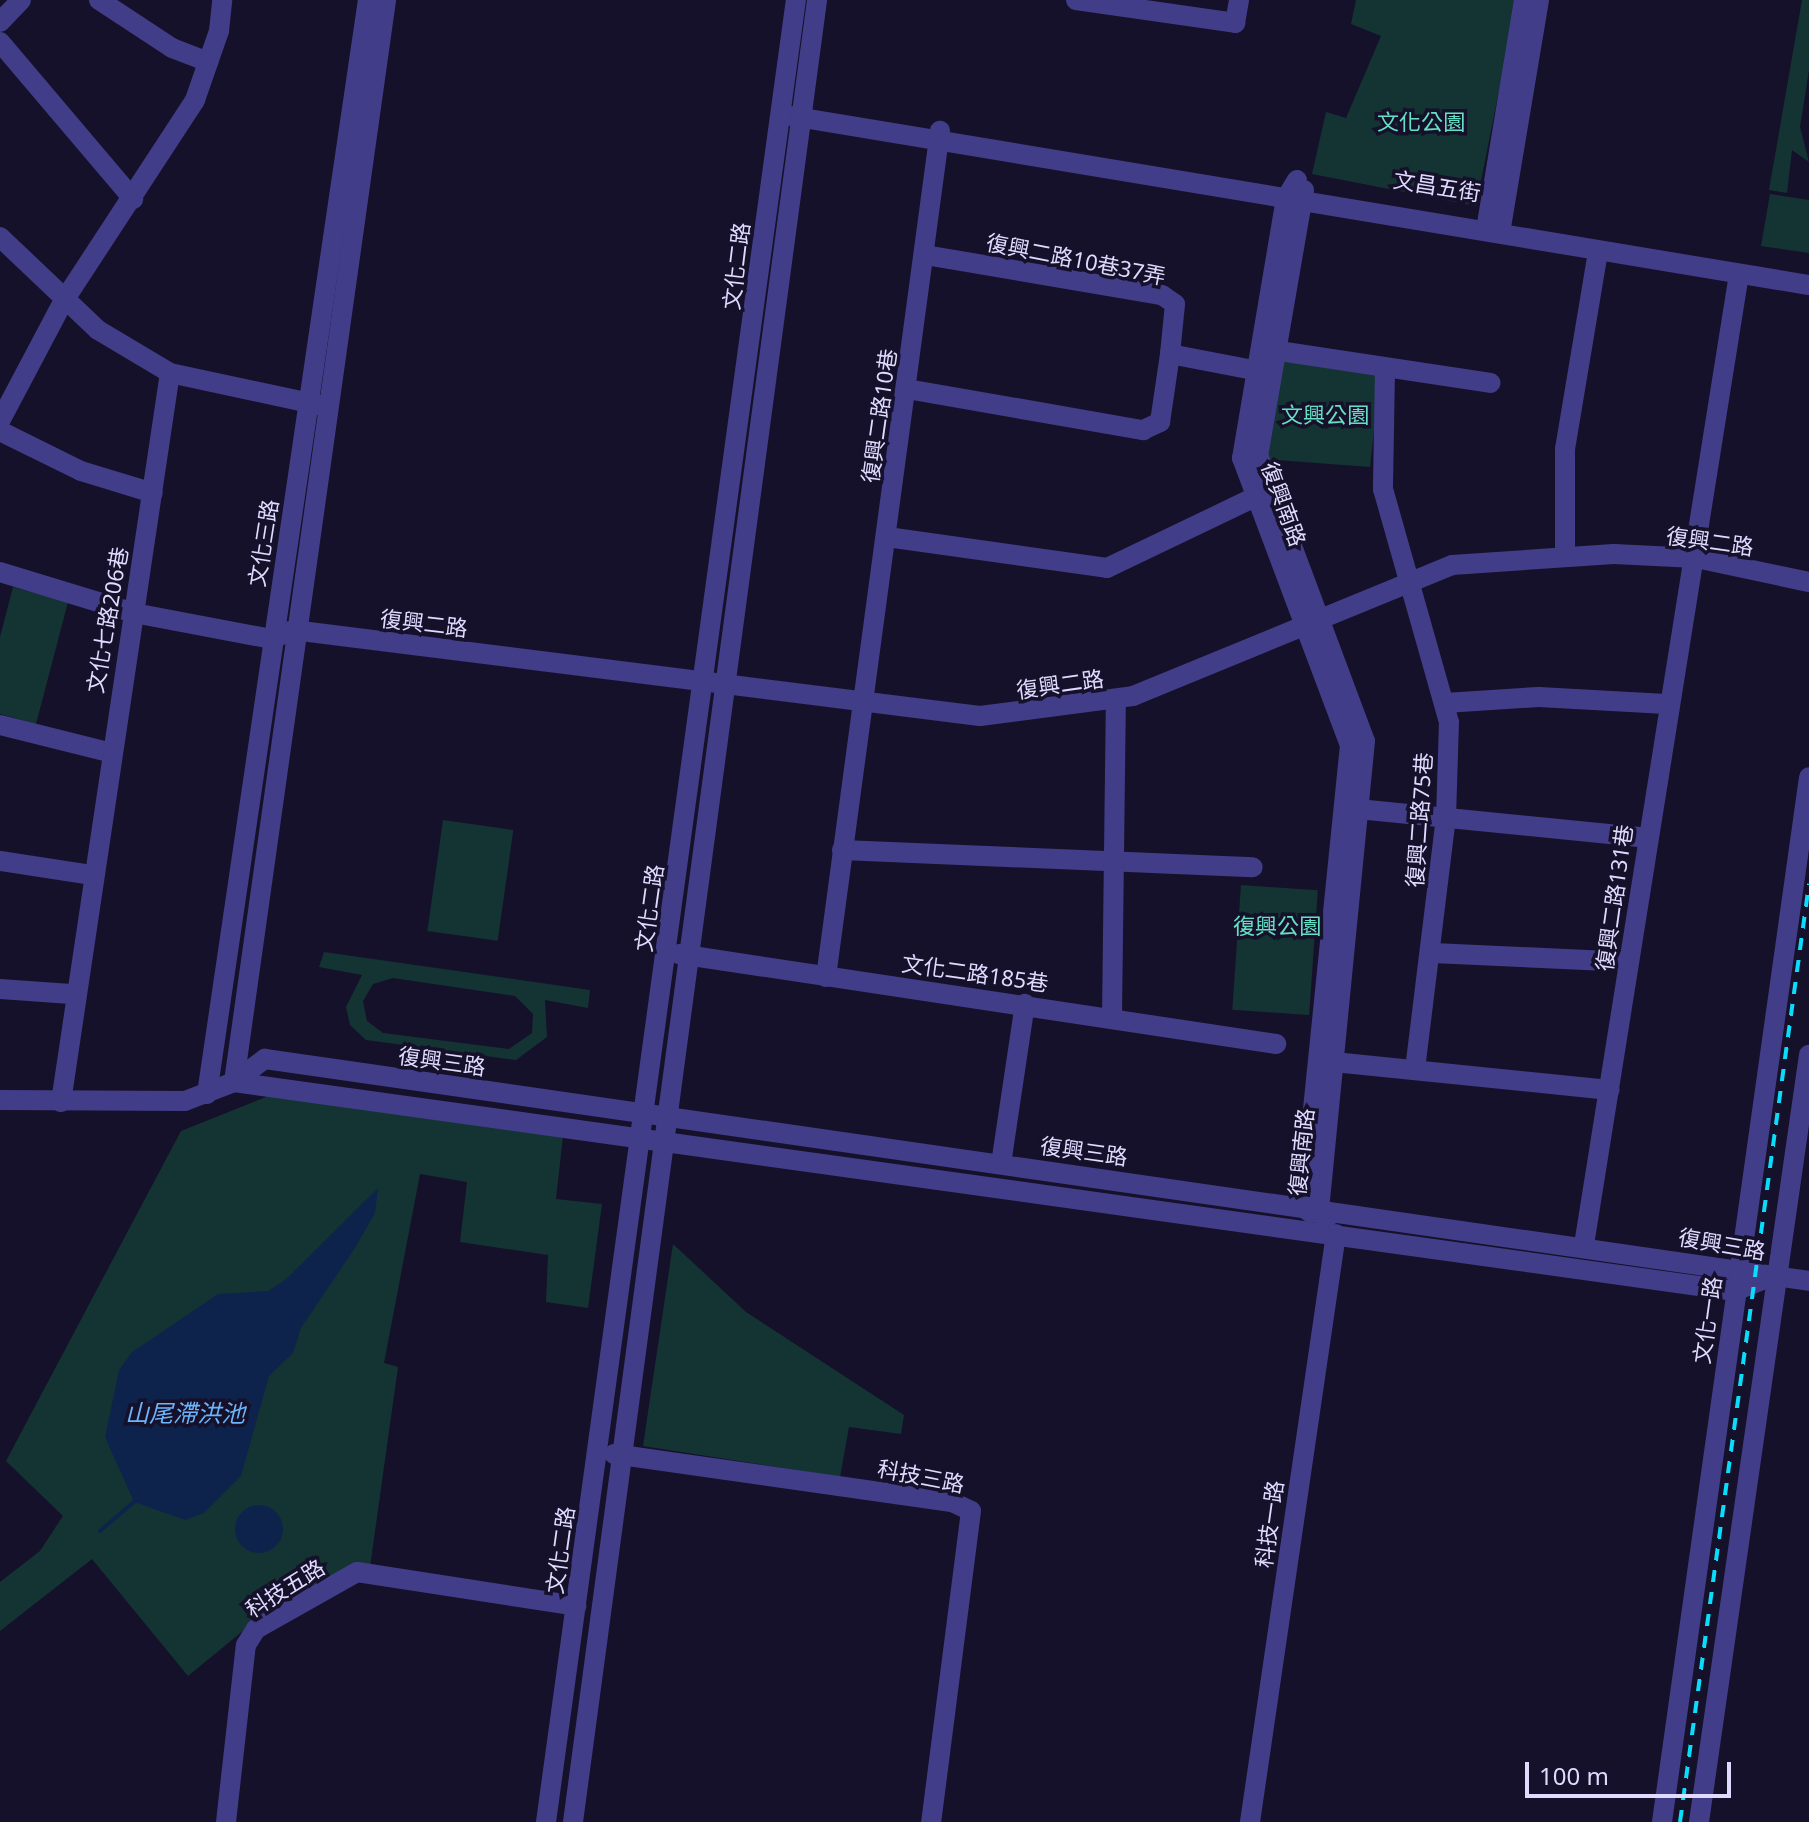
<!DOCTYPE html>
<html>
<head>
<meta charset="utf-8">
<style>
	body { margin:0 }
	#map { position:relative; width:1809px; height:1822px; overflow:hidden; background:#16112a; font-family:"Noto Sans","Noto Sans TC",sans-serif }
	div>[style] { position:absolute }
	.green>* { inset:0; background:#143433; transform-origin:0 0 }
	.water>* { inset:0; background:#0e234c }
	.round { border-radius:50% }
	.stream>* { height:4px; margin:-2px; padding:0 2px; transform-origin:2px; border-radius:2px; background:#0e234c }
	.minor>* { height:20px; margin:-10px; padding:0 10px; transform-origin:10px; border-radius:10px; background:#423d88 }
	.rail>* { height:4px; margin-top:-2px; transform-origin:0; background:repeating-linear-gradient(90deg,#0addfb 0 12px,transparent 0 22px) }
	span { translate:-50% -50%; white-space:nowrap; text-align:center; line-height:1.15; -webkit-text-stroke:7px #16112a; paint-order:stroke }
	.park-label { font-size:22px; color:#66dfc4 }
	.street-label { font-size:22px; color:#dfdafe }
	.water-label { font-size:24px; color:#6ab5fc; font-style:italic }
	.scale { position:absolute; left:1525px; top:1762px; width:206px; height:36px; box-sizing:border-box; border:4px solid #dfdafe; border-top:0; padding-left:10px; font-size:24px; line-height:28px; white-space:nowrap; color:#dfdafe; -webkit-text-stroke:6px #16112a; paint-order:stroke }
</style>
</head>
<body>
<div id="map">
	<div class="green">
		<i style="clip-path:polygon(1356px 0,1517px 0,1476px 206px,1312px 174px,1326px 112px,1346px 118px,1381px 36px,1351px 24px)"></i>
		<i style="clip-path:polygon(1802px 0,1809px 0,1809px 70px,1800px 127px,1809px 162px,1792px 150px,1787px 193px,1769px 190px)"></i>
		<i style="clip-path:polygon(1770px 194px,1809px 200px,1809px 253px,1761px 246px)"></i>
		<i style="clip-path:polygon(1283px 357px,1380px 375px,1370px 467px,1264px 459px)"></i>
		<i style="clip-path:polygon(13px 587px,68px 602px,36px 724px,0 714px,0 637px)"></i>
		<i style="left:443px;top:820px;width:71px;height:112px;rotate:8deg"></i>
		<i style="left:1241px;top:885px;width:77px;height:125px;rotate:4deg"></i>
		<i style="clip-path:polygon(evenodd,324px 952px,590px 990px,588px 1008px,545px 1000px,547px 1037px,516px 1060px,366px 1040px,350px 1025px,346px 1007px,362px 975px,319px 967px,324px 952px,393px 978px,515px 996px,533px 1014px,532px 1033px,509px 1049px,383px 1033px,367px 1021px,363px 1001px,373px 984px,393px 978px)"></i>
		<i style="clip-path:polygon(276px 1093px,563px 1136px,556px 1199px,602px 1204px,588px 1308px,546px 1302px,548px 1255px,460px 1242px,467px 1182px,420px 1174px,384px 1363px,398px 1367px,370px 1567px,255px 1621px,188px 1676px,92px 1559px,0 1631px,0 1582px,40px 1551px,63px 1516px,6px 1461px,181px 1131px)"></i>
		<i style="clip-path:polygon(673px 1244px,746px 1312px,904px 1415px,901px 1434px,849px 1427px,840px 1477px,643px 1446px)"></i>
	</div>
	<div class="water">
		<i style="clip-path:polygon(378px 1188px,375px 1213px,355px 1248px,301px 1328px,293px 1353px,269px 1376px,241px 1476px,204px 1513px,185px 1520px,134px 1502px,105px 1437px,119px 1370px,132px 1352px,218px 1294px,268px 1291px,285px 1280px)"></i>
		<i class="round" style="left:235px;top:1505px;width:48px;height:48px"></i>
	</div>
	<div class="stream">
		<i style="left:100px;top:1531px;width:46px;rotate:-40.6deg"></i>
	</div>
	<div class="minor">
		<i style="left:99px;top:0;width:87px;rotate:33.3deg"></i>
		<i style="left:172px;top:48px;width:39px;rotate:21deg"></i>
		<i style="left:1076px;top:0;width:161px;rotate:8.2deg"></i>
		<i style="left:1235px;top:23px;width:23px;rotate:-80deg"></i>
		<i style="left:0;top:22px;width:30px;rotate:-46deg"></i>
		<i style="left:0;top:42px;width:206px;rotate:49.7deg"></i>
		<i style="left:791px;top:116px;width:1032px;rotate:9.43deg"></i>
		<i style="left:1297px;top:180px;width:21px;rotate:121deg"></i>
		<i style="left:1286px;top:198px;width:264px;rotate:99.6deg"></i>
		<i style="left:1242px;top:458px;width:307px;rotate:69.4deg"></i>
		<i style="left:1350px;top:745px;width:464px;rotate:95.8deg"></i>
		<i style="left:1303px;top:1207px;width:10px;rotate:37deg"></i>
		<i style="left:1304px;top:190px;width:269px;rotate:99.8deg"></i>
		<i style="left:1258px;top:455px;width:305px;rotate:69.5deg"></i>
		<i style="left:1365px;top:741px;width:471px;rotate:95.6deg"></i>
		<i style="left:1319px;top:1210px;width:13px;rotate:58deg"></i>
		<i style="left:1486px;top:230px;width:233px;rotate:-80.6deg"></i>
		<i style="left:1500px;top:233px;width:236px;rotate:-80.5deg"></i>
		<i style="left:0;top:237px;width:135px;rotate:43.5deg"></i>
		<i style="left:98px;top:330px;width:84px;rotate:30.8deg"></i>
		<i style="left:170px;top:373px;width:152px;rotate:12.1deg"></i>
		<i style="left:925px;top:255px;width:240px;rotate:9.6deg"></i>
		<i style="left:1162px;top:295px;width:16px;rotate:35deg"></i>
		<i style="left:1175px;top:304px;width:50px;rotate:95.7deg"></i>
		<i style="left:1170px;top:354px;width:90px;rotate:10.9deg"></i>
		<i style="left:1266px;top:349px;width:227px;rotate:8.6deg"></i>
		<i style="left:1385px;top:370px;width:119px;rotate:91deg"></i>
		<i style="left:1383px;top:489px;width:242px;rotate:74.2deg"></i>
		<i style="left:1449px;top:722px;width:95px;rotate:91.8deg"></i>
		<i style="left:1446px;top:817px;width:255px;rotate:97deg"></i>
		<i style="left:907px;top:389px;width:240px;rotate:9.9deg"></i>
		<i style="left:1143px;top:430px;width:19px;rotate:-25deg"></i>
		<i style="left:1160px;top:422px;width:69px;rotate:-81.6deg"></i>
		<i style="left:0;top:421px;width:135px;rotate:-62.1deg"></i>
		<i style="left:63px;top:302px;width:241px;rotate:-56.8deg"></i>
		<i style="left:195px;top:100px;width:73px;rotate:-70.8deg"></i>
		<i style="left:219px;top:31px;width:31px;rotate:-84deg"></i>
		<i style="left:0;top:431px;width:90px;rotate:26.3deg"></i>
		<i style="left:81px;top:471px;width:75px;rotate:17deg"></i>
		<i style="left:887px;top:537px;width:222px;rotate:8deg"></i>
		<i style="left:1107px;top:568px;width:164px;rotate:-25.6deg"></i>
		<i style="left:1565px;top:554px;width:105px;rotate:-90deg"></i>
		<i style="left:1565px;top:449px;width:201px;rotate:-80.5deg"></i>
		<i style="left:0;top:572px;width:140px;rotate:17deg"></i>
		<i style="left:134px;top:613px;width:140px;rotate:10.7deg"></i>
		<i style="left:272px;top:639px;width:23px;rotate:-23deg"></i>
		<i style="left:293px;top:630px;width:692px;rotate:7.14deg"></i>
		<i style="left:980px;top:716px;width:154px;rotate:-7.4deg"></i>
		<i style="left:1133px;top:696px;width:345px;rotate:-22.3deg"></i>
		<i style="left:1452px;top:565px;width:162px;rotate:-3.9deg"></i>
		<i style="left:1614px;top:554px;width:82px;rotate:2.8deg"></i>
		<i style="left:1696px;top:558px;width:116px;rotate:12deg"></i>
		<i style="left:1445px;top:703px;width:94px;rotate:-3.7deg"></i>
		<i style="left:1539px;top:697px;width:127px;rotate:3.2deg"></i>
		<i style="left:0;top:725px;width:111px;rotate:14deg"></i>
		<i style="left:1358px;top:809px;width:290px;rotate:5.7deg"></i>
		<i style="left:842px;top:850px;width:411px;rotate:2.4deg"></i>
		<i style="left:0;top:861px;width:92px;rotate:8.7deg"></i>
		<i style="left:1433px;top:953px;width:196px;rotate:2.6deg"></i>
		<i style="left:679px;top:954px;width:604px;rotate:8.57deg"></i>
		<i style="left:826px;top:977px;width:854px;rotate:-82.33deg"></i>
		<i style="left:0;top:989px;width:71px;rotate:4deg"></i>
		<i style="left:1112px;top:1017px;width:317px;rotate:-89.3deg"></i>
		<i style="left:1324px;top:1061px;width:287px;rotate:5.8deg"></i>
		<i style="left:234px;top:1082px;width:1515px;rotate:7.93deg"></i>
		<i style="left:1735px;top:1291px;width:37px;rotate:-22deg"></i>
		<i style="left:234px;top:1082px;width:1093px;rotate:-82deg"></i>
		<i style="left:207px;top:1094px;width:1106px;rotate:-81.63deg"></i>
		<i style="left:0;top:1100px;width:185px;rotate:0.3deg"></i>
		<i style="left:185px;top:1101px;width:53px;rotate:-21.2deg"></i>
		<i style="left:234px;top:1082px;width:39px;rotate:-37deg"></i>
		<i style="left:265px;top:1059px;width:1560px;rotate:8.18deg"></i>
		<i style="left:61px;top:1102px;width:737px;rotate:-81.5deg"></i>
		<i style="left:1001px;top:1164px;width:162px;rotate:-81.5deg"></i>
		<i style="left:1584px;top:1245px;width:983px;rotate:-80.93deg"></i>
		<i style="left:614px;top:1454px;width:341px;rotate:8.1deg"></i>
		<i style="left:952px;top:1502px;width:21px;rotate:25deg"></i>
		<i style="left:971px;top:1511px;width:314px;rotate:97.3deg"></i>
		<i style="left:226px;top:1822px;width:178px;rotate:-83.6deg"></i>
		<i style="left:246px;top:1645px;width:19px;rotate:-58deg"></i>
		<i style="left:256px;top:1629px;width:116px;rotate:-29.4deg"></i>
		<i style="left:357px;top:1572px;width:222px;rotate:8.8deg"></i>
		<i style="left:546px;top:1822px;width:1839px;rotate:-82.19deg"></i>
		<i style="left:573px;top:1822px;width:1838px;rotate:-82.37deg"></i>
		<i style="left:1250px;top:1822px;width:594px;rotate:-81.68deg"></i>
		<i style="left:1662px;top:1822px;width:1055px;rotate:-81.99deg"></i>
		<i style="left:1699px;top:1822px;width:775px;rotate:-81.84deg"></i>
	</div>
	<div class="rail">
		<i style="left:1680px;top:1822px;width:947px;rotate:-82.17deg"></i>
	</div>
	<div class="park-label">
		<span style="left:1421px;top:122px">文化公園</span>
		<span style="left:1325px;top:415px">文興公園</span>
		<span style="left:1277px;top:926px">復興公園</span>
	</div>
	<div class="street-label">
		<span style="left:1437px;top:186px;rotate:9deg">文昌五街</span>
		<span style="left:1076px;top:259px;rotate:11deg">復興二路10巷37弄</span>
		<span style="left:736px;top:266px;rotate:-83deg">文化二路</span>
		<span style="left:879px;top:416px;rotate:-82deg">復興二路10巷</span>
		<span style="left:1284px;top:504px;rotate:70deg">復興南路</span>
		<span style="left:1710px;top:541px;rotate:8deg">復興二路</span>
		<span style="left:263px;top:543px;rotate:-81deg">文化三路</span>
		<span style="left:107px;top:620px;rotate:-80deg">文化七路206巷</span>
		<span style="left:424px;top:623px;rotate:7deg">復興二路</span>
		<span style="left:1060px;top:684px;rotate:-8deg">復興二路</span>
		<span style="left:1419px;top:820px;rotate:-86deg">復興二路75巷</span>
		<span style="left:1614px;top:898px;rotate:-82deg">復興二路131巷</span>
		<span style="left:649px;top:908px;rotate:-82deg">文化二路</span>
		<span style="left:975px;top:973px;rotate:8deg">文化二路185巷</span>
		<span style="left:442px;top:1061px;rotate:8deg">復興三路</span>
		<span style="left:1084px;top:1151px;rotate:8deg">復興三路</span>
		<span style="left:1301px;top:1152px;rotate:-84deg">復興南路</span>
		<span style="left:1722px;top:1244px;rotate:10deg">復興三路</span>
		<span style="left:1707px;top:1320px;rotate:-82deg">文化一路</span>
		<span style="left:921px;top:1476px;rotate:11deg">科技三路</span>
		<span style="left:1269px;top:1524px;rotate:-82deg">科技一路</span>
		<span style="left:560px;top:1550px;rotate:-82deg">文化二路</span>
		<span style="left:285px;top:1588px;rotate:-32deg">科技五路</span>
	</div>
	<div class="water-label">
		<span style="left:185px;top:1413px">山尾滯洪池</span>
	</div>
	<div class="scale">100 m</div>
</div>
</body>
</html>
